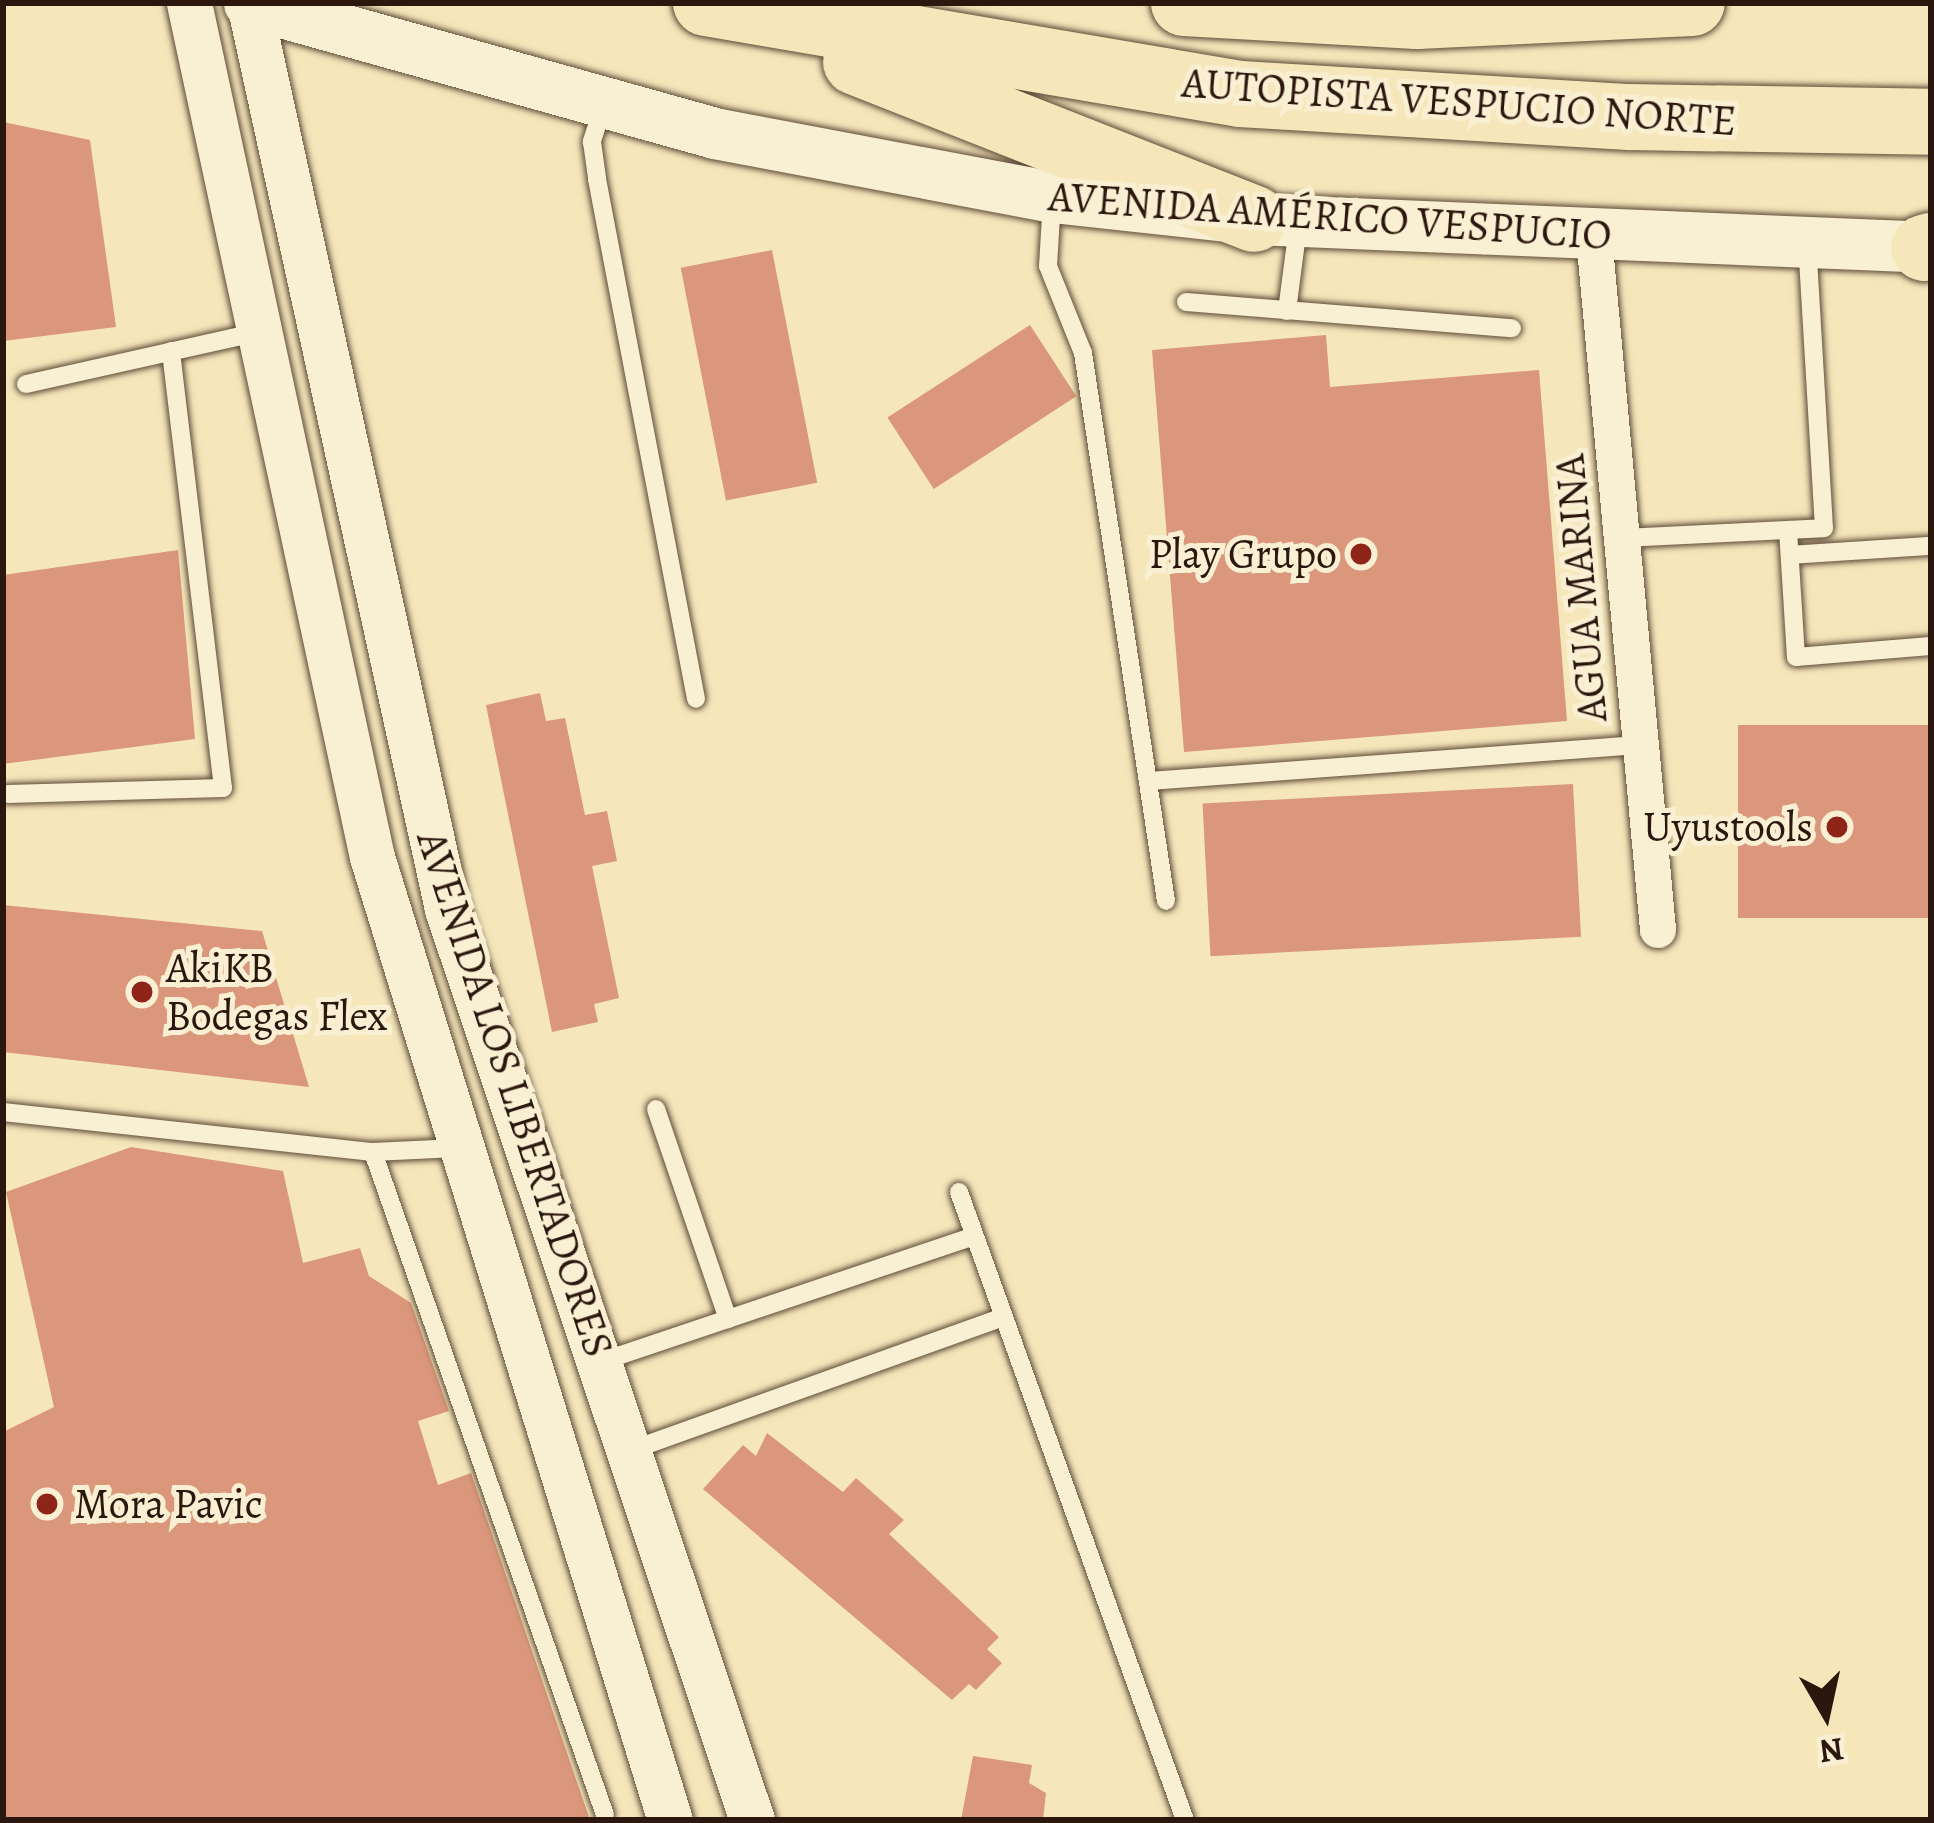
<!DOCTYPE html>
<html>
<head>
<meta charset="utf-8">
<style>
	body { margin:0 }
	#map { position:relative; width:1934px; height:1823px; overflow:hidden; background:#f6e7bb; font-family:Alegreya,serif }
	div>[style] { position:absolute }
	.building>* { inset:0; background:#da977b; transform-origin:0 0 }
	.roads { filter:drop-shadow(0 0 3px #5e4b38) drop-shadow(0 0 3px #5e4b38) }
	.service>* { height:18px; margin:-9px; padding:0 9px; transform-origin:9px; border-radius:9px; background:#f9efd3 }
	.minor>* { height:36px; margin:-18px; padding:0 18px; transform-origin:18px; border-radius:18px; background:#f9efd3 }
	.tertiary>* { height:45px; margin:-22.5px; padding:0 22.5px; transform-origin:22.5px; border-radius:22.5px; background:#f9efd3 }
	.secondary>* { height:51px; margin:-25.5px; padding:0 25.5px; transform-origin:25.5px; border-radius:25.5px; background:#f9efd3 }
	.motorway>* { height:66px; margin:-33px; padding:0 33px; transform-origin:33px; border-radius:33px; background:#f6e7bb }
	.dots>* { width:33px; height:33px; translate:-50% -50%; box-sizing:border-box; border:6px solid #f9efd3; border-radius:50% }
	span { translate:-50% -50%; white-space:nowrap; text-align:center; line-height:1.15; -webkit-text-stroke:10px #f9efd3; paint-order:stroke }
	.street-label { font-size:42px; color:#2b170d }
	.poi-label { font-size:42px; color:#2b170d }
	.right { translate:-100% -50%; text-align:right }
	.left { translate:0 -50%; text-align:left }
	.frame { position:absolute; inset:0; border:6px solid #2b170d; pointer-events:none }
	.north { position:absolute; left:1766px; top:1655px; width:120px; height:120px; -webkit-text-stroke:9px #f9efd3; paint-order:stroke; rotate:171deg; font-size:33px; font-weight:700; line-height:48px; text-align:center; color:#2b170d }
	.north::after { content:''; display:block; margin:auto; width:42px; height:54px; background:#2b170d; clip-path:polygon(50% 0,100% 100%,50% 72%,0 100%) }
</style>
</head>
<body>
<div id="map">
	<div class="building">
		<i style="clip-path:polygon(3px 122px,90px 140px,116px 327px,3px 341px)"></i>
		<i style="left:772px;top:250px;width:237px;height:93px;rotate:79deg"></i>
		<i style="left:1030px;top:325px;width:85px;height:170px;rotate:57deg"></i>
		<i style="clip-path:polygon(1326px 335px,1330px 387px,1539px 370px,1567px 721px,1184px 752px,1152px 350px)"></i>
		<i style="clip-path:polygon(178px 550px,195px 739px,3px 764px,3px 575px)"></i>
		<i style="clip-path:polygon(540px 693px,546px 721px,565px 718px,585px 815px,607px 811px,617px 861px,592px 866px,619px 998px,594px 1004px,598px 1022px,552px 1032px,486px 705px)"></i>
		<i style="left:1931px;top:725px;width:193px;height:193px;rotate:90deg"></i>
		<i style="left:1573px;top:784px;width:153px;height:371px;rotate:87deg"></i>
		<i style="clip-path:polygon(3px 905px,262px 931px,309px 1087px,3px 1052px)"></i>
		<i style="clip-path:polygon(131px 1147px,283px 1171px,303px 1263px,360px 1248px,369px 1276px,411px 1303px,449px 1411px,418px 1421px,438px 1485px,471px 1473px,590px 1820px,3px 1820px,3px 1432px,54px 1407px,6px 1192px)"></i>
		<i style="clip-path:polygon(767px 1433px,843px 1492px,856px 1478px,904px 1520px,889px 1534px,999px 1637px,987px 1649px,1002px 1663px,976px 1690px,969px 1684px,952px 1700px,703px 1489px,743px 1445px,756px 1456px)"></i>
		<i style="clip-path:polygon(973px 1756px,1032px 1765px,1029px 1783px,1046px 1793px,1043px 1820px,961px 1820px)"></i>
	</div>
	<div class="roads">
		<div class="service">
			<i style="left:604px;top:104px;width:40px;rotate:108deg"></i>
			<i style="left:592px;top:142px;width:37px;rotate:82deg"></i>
			<i style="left:597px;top:179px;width:529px;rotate:79.22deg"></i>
			<i style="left:1052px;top:199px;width:67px;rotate:93.4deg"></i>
			<i style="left:1048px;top:266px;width:94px;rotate:68.1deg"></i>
			<i style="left:1083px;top:353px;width:554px;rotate:81.39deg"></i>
			<i style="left:1186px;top:302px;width:327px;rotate:4.6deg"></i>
			<i style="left:1287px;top:311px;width:86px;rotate:-82.6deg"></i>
			<i style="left:26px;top:384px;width:238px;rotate:-12.6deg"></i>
			<i style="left:1788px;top:530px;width:127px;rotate:86.4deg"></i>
			<i style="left:1796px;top:657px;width:135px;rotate:-4.7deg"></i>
			<i style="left:1622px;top:538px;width:202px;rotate:-2.8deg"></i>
			<i style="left:1824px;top:528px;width:285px;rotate:-93.4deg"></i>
			<i style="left:1790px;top:555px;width:141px;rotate:-3.7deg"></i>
			<i style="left:1148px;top:781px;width:493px;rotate:-4.2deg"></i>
			<i style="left:8px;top:794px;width:215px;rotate:-1.6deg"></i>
			<i style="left:223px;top:788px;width:440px;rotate:-96.8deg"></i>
			<i style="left:656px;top:1109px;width:222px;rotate:71.1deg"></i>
			<i style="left:3px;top:1112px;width:372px;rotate:6.2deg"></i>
			<i style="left:373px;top:1152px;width:84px;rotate:-2.7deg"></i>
			<i style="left:373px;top:1152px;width:702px;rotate:70.71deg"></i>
			<i style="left:959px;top:1192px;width:667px;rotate:70.21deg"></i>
			<i style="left:600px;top:1362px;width:395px;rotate:-18.6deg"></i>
			<i style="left:629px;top:1451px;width:397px;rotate:-19.7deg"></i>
		</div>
		<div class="minor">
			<i style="left:1594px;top:237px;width:696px;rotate:84.72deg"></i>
		</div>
		<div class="tertiary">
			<i style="left:189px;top:3px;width:873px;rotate:77.91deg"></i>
			<i style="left:372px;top:857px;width:1008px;rotate:72.81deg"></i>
			<i style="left:249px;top:3px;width:927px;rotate:77.67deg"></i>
			<i style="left:447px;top:909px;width:961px;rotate:71.49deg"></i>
		</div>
		<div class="secondary">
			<i style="left:249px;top:3px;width:483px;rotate:15.6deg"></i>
			<i style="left:714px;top:133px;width:344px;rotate:10.7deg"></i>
			<i style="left:1052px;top:197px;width:203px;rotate:6.2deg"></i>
			<i style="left:1254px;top:219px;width:678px;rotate:2.37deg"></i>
		</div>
		<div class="motorway">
			<i style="left:706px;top:3px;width:542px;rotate:9.67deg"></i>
			<i style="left:1240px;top:94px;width:390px;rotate:3.4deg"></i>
			<i style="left:1629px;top:117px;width:302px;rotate:0.9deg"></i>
			<i style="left:1184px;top:3px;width:233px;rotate:3.2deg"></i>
			<i style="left:1417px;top:16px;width:275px;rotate:-2.7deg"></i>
			<i style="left:856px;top:62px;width:428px;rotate:21.5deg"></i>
			<i style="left:1924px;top:248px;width:7px;rotate:-16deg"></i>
		</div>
	</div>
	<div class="dots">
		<i style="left:1361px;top:554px;background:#8f2418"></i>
		<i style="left:1837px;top:827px;background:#8f2418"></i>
		<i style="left:142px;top:992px;background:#8f2418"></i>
		<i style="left:47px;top:1504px;background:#8f2418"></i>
	</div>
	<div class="street-label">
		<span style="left:1459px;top:102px;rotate:4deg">AUTOPISTA VESPUCIO NORTE</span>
		<span style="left:1330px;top:216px;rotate:4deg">AVENIDA AMÉRICO VESPUCIO</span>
		<span style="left:1581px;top:588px;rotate:-95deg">AGUA MARINA</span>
		<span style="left:515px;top:1094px;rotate:72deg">AVENIDA LOS LIBERTADORES</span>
	</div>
	<div class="poi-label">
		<span class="right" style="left:1337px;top:554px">Play Grupo</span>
		<span class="right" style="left:1813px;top:827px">Uyustools</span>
		<span class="left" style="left:166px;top:992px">AkiKB<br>Bodegas Flex</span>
		<span class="left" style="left:74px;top:1504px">Mora Pavic</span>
	</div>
	<div class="frame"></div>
	<div class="north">N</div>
</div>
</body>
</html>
